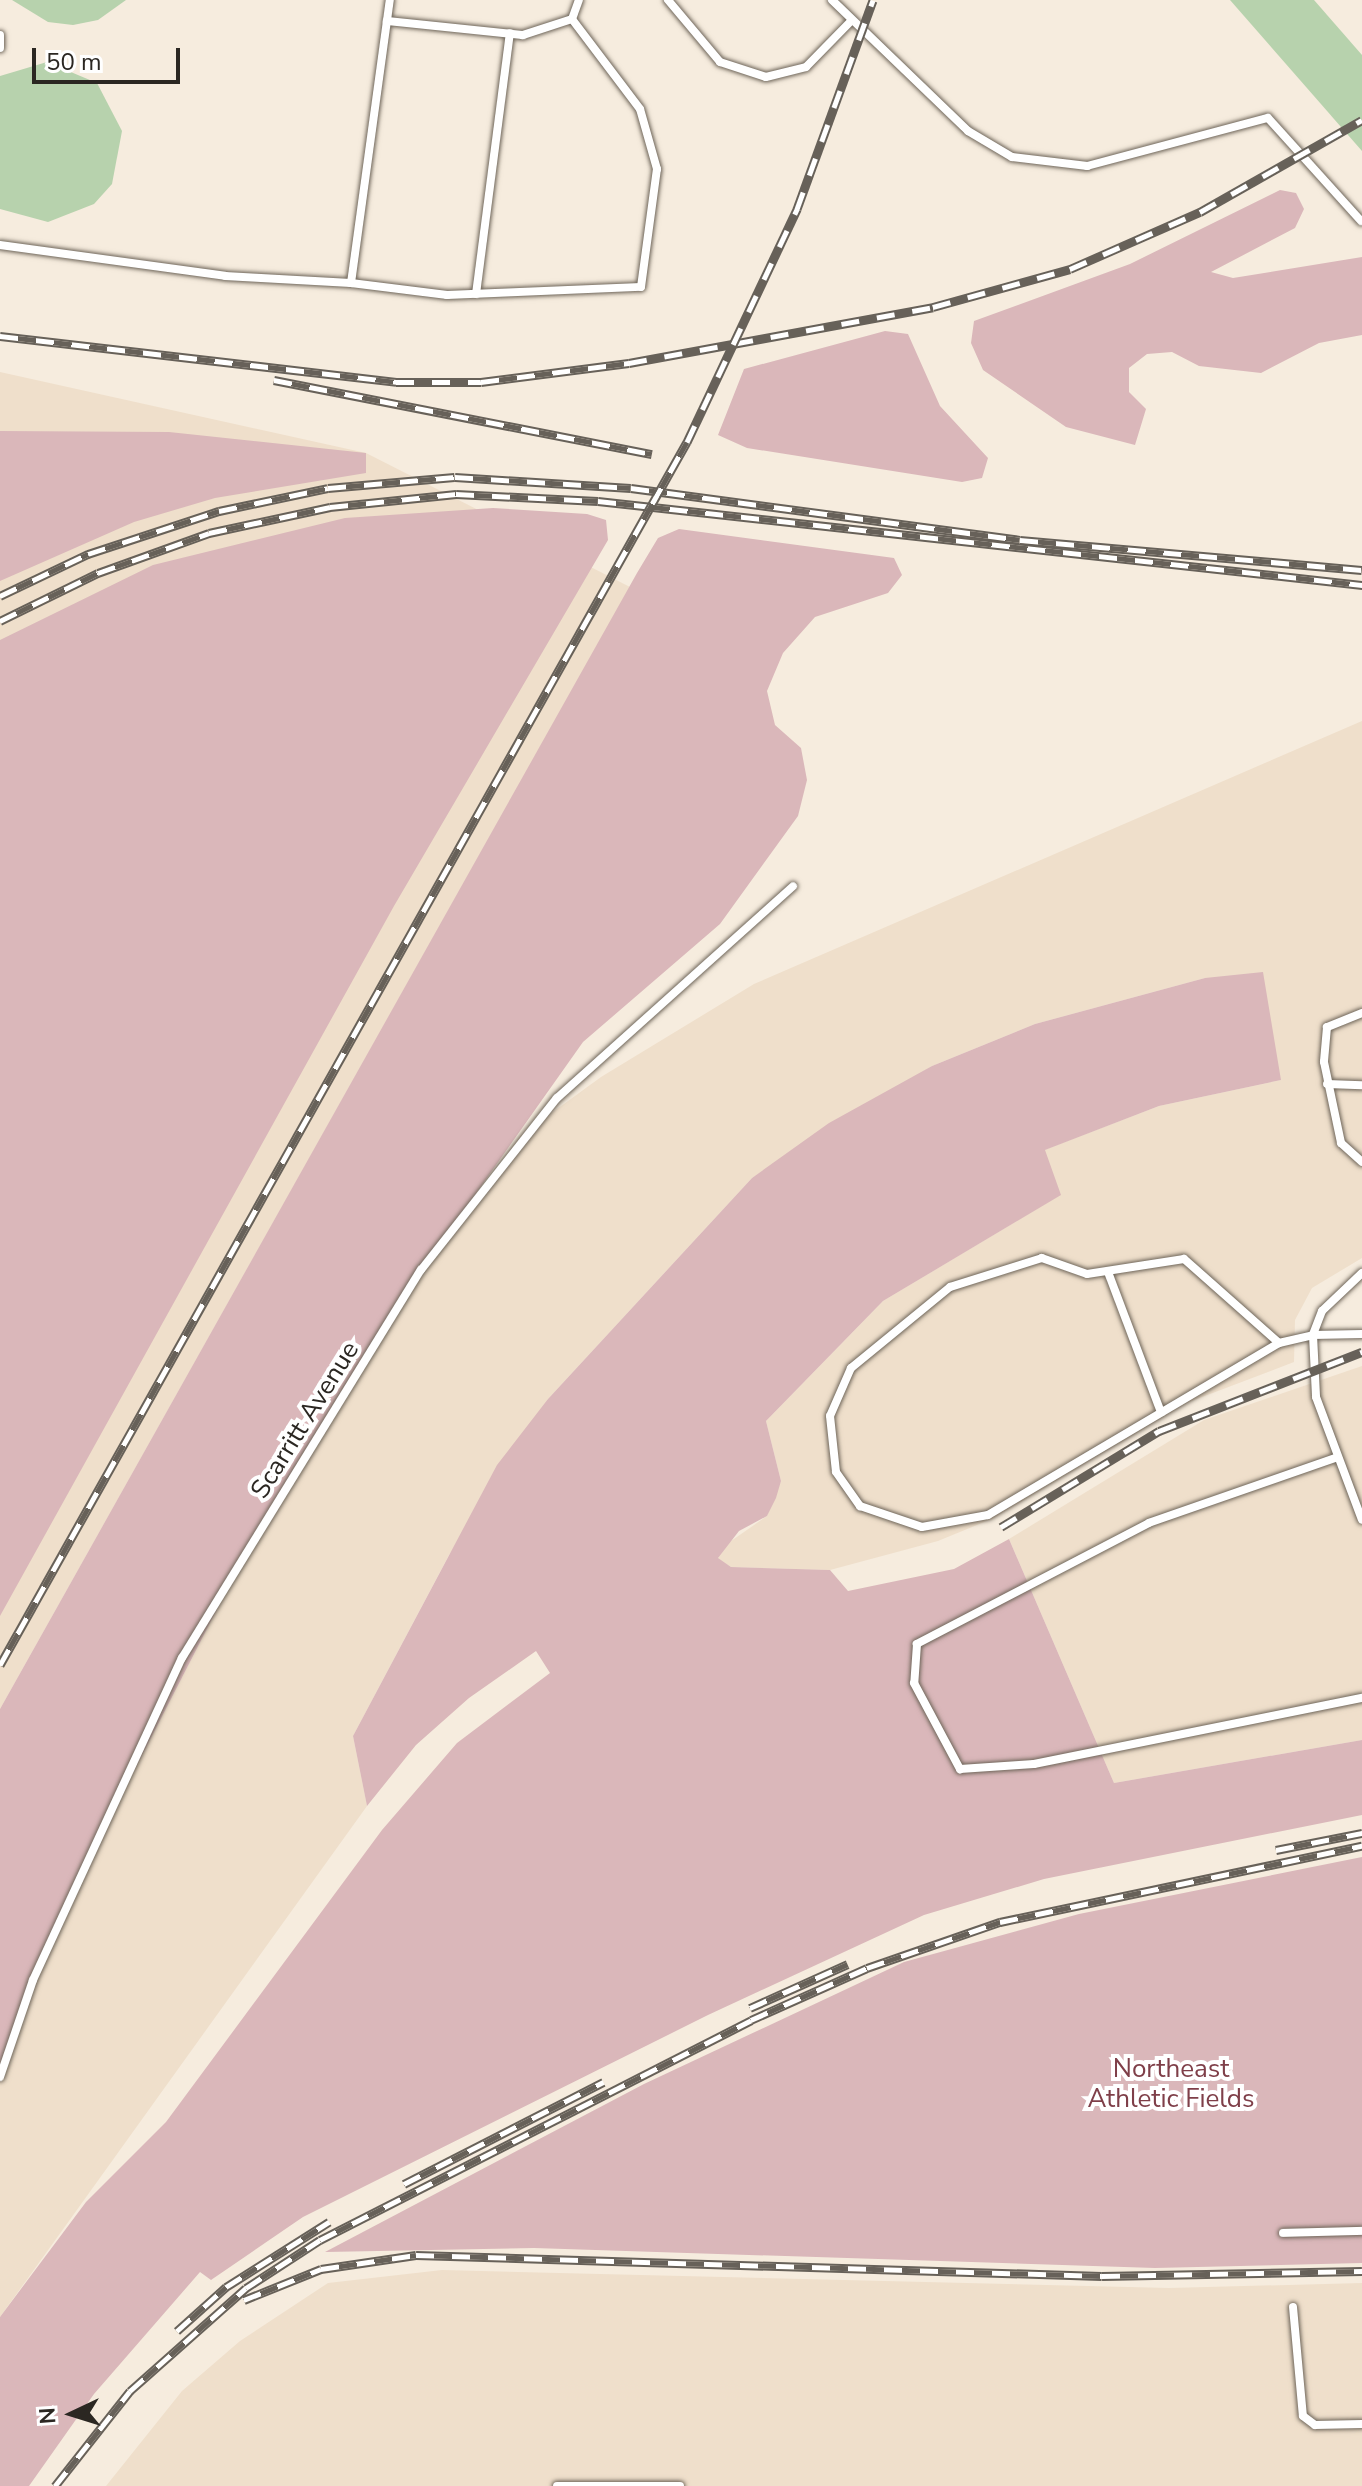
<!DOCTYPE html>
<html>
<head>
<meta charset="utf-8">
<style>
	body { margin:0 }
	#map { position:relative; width:1362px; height:2486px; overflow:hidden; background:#f6ecde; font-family:"Nunito Sans",sans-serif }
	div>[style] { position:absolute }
	.built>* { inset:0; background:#efdfcb }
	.green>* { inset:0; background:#dab7ba }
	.water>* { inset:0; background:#b7d2ad }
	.roads { filter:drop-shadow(0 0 2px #6e6559) drop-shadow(0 0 2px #6e6559) }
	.lane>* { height:8px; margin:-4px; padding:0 4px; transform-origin:4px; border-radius:4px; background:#fff }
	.rail>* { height:9px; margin-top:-4.5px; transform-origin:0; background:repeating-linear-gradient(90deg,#fff 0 18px,#676159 0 36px); box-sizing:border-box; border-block:2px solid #676159 }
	span { translate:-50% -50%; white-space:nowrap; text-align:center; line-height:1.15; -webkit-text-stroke:8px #fff; paint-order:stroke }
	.street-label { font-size:26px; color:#2b2722 }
	.park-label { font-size:26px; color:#7f3f49 }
	.north { position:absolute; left:32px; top:2374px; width:80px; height:80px; -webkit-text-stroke:6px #fff; paint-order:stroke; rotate:266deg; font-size:22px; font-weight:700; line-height:32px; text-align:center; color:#2b2722 }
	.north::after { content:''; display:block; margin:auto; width:28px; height:36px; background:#2b2722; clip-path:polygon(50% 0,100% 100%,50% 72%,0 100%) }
	.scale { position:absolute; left:32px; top:48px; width:148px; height:36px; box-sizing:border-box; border:4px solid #2b2722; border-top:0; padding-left:10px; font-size:24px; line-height:28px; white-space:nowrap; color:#2b2722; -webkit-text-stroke:6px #fff; paint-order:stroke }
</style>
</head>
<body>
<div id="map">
	<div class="built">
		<i style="clip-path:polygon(0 372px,366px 453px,630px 587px,0 1709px)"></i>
		<i style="clip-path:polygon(1362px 721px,1362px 1258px,1312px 1288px,1295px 1320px,1294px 1362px,1189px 1402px,994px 1518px,938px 1541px,830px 1570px,731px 1567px,718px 1559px,721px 1548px,767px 1516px,781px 1481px,766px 1421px,883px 1301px,1060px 1195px,1044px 1150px,1159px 1106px,1281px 1080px,1205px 978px,1035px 1024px,932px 1066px,752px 1178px,548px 1399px,449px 1555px,353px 1736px,367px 1806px,0 2317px,0 2082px,55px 1925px,248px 1549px,407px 1291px,520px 1136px,601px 1077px,754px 984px)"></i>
		<i style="clip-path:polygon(1362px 1366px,1362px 1740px,1114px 1783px,1009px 1539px,1204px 1420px)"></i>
		<i style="clip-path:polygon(442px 2270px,1169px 2288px,1362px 2283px,1362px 2486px,106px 2486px,182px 2391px,240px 2341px,328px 2283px)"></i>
	</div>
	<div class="green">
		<i style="clip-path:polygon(1280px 190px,1296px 193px,1304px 209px,1295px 228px,1211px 272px,1233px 278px,1362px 257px,1362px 335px,1319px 343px,1261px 373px,1199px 366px,1172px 352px,1147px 354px,1129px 368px,1129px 392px,1146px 409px,1135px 445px,1066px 427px,983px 370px,971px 343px,974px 321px,1130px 264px)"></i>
		<i style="clip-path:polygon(885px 331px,908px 334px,940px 406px,988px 458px,982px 478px,962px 482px,747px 448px,718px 435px,744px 369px)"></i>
		<i style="clip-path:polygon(0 431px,169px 432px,366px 453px,366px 473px,215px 498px,134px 522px,0 581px)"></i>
		<i style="clip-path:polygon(493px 508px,587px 514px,606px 520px,608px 540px,394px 906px,0 1616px,0 640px,153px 565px,345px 518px)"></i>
		<i style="clip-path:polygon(679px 529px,894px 558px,902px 575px,888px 593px,815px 617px,783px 653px,767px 691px,775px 725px,801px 748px,807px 780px,798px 816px,720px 924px,583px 1042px,407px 1291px,248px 1549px,55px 1925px,0 2082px,0 1709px,637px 573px,658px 538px)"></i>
		<i style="clip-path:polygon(1263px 972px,1281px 1080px,1159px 1106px,1045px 1150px,1061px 1195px,883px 1301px,766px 1421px,781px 1481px,776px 1498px,767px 1516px,739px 1531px,718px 1558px,731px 1567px,830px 1570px,848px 1591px,954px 1569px,1009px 1539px,1114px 1783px,1362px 1740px,1362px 1815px,1044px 1879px,924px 1915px,708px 2015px,303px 2217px,211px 2280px,200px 2272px,94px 2394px,29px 2486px,0 2486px,0 2317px,86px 2202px,166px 2122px,382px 1830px,457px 1743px,550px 1673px,536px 1651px,469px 1698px,416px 1745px,367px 1806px,353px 1736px,497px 1465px,548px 1399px,752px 1178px,829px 1123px,932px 1066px,1035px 1024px,1205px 978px)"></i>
		<i style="clip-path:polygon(1362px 1857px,1362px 2263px,1155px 2268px,534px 2248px,325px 2252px,644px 2084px,904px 1962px,1079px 1914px)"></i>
	</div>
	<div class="water">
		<i style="clip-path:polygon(12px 0,126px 0,98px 20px,73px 25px,48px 22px)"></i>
		<i style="clip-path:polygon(1230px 0,1314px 0,1362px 55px,1362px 151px)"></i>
		<i style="clip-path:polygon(47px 62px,97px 83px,122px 131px,112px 184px,94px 204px,48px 222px,0 209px,0 76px)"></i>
	</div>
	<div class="roads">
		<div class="lane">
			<i style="left:668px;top:0;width:81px;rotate:50deg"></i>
			<i style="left:720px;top:62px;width:48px;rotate:18.1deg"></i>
			<i style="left:766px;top:77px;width:41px;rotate:-14deg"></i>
			<i style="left:806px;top:67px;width:64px;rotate:-45.6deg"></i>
			<i style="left:832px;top:0;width:189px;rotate:43.9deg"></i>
			<i style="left:968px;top:131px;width:51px;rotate:30.6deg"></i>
			<i style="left:1012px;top:157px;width:76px;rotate:6.8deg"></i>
			<i style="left:1087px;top:166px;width:187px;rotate:-14.9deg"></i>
			<i style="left:1268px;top:118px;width:139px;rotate:47.9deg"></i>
			<i style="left:572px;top:19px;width:20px;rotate:-70deg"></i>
			<i style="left:0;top:35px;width:13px;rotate:90deg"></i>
			<i style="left:0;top:245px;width:227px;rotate:7.8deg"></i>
			<i style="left:225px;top:276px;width:126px;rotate:3.2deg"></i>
			<i style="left:351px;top:283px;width:286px;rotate:-82.2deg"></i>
			<i style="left:351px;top:283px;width:97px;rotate:7.1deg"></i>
			<i style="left:447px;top:295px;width:194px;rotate:-2.4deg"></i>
			<i style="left:641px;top:287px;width:119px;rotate:-82.3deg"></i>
			<i style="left:657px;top:169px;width:62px;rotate:-105.8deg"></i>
			<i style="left:640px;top:109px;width:113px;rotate:-127.1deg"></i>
			<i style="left:572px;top:19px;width:52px;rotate:161.9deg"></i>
			<i style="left:523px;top:35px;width:137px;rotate:-174.1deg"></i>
			<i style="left:476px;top:294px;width:263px;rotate:-82.6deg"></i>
			<i style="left:1362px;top:1013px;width:38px;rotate:158deg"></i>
			<i style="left:1327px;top:1027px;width:35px;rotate:95deg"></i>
			<i style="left:1324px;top:1062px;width:83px;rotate:78.1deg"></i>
			<i style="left:1341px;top:1143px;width:28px;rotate:42deg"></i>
			<i style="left:1327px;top:1084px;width:35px;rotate:2deg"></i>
			<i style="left:1108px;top:1272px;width:150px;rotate:69.3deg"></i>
			<i style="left:1362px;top:1273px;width:55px;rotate:136.5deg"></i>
			<i style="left:1322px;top:1311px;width:26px;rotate:111deg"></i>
			<i style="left:1313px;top:1335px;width:49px;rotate:-1.2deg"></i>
			<i style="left:1279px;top:1343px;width:127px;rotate:-138.5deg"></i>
			<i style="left:1184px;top:1259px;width:98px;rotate:171.2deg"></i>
			<i style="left:1087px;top:1274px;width:48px;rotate:-160.4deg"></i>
			<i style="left:1042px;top:1258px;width:96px;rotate:162.5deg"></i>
			<i style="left:950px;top:1287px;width:128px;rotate:140.7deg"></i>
			<i style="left:851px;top:1368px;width:52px;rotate:113.6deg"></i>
			<i style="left:830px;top:1416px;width:56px;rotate:83.9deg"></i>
			<i style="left:836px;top:1472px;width:42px;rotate:54.8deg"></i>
			<i style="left:860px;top:1506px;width:65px;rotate:18.7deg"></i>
			<i style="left:922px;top:1527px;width:67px;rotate:-10.3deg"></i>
			<i style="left:988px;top:1515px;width:338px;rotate:-30.6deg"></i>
			<i style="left:1279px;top:1343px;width:35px;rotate:-13deg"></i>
			<i style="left:1313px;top:1335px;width:62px;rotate:87.2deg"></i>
			<i style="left:1316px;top:1397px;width:131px;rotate:69.5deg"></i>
			<i style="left:1338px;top:1457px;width:200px;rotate:160.8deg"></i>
			<i style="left:1149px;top:1523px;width:262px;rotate:152.5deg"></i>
			<i style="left:917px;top:1644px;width:39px;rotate:94deg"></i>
			<i style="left:914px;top:1683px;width:98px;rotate:61.9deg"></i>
			<i style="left:960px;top:1769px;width:74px;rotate:-3.9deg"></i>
			<i style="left:1034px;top:1764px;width:335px;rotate:-11.4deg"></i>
			<i style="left:0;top:2077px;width:102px;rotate:-71.2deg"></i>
			<i style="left:33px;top:1980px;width:355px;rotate:-65.2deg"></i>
			<i style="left:182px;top:1658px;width:456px;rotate:-58.4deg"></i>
			<i style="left:421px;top:1270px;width:219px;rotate:-51.7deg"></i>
			<i style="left:557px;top:1098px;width:317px;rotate:-41.9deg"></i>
			<i style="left:1283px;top:2233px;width:79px;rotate:-1.5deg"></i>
			<i style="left:1293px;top:2307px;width:109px;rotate:84.8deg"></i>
			<i style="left:1303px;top:2416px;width:15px;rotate:37deg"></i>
			<i style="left:1315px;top:2425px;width:47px;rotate:-1.2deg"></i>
			<i style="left:557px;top:2486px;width:123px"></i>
		</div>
	</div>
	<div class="rail">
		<i style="left:0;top:336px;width:399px;rotate:6.6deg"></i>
		<i style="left:396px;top:382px;width:85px"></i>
		<i style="left:481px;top:382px;width:149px;rotate:-7.3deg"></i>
		<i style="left:629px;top:363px;width:309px;rotate:-10.4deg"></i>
		<i style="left:933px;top:307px;width:142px;rotate:-15.5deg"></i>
		<i style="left:1070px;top:269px;width:142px;rotate:-23.7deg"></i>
		<i style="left:1200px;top:212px;width:186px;rotate:-29.6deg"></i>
		<i style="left:274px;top:380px;width:385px;rotate:11.1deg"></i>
		<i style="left:0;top:596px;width:98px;rotate:-25.5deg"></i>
		<i style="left:88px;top:554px;width:138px;rotate:-18.2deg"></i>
		<i style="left:219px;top:511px;width:111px;rotate:-11.9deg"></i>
		<i style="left:328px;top:488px;width:127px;rotate:-5deg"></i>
		<i style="left:455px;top:477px;width:176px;rotate:3.6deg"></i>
		<i style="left:631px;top:488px;width:392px;rotate:7.6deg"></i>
		<i style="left:1020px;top:540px;width:343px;rotate:5deg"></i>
		<i style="left:0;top:621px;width:109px;rotate:-26.1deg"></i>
		<i style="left:98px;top:573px;width:118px;rotate:-19.8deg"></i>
		<i style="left:209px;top:533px;width:124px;rotate:-12.1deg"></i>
		<i style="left:330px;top:507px;width:127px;rotate:-5.9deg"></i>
		<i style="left:456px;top:494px;width:142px;rotate:2.8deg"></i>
		<i style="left:598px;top:501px;width:769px;rotate:6.27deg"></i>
		<i style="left:1001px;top:1527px;width:185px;rotate:-31.3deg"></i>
		<i style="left:1159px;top:1431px;width:218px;rotate:-21.3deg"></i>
		<i style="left:0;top:1665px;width:1403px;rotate:-60.68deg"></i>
		<i style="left:687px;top:442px;width:258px;rotate:-64.7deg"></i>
		<i style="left:797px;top:209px;width:222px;rotate:-70deg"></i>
		<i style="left:1276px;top:1850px;width:88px;rotate:-11.2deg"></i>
		<i style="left:750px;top:2008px;width:107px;rotate:-24.2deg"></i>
		<i style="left:404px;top:2184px;width:224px;rotate:-27.1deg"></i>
		<i style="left:244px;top:2300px;width:83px;rotate:-21.9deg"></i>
		<i style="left:321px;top:2269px;width:96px;rotate:-8.4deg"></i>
		<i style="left:416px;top:2255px;width:686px;rotate:1.75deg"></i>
		<i style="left:1102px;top:2276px;width:260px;rotate:-1.1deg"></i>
		<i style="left:177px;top:2331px;width:66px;rotate:-41.9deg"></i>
		<i style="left:226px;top:2287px;width:122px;rotate:-32.3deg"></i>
		<i style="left:55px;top:2486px;width:121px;rotate:-51.7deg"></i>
		<i style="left:130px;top:2391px;width:155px;rotate:-41.6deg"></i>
		<i style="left:246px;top:2288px;width:88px;rotate:-33deg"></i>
		<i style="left:320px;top:2240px;width:484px;rotate:-27deg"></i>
		<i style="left:751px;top:2020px;width:127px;rotate:-24.1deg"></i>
		<i style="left:867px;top:1968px;width:141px;rotate:-19.1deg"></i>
		<i style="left:1000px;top:1922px;width:370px;rotate:-11.9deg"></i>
	</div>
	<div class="street-label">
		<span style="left:305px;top:1420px;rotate:-58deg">Scarritt Avenue</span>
	</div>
	<div class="park-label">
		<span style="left:1171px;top:2084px">Northeast<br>Athletic Fields</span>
	</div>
	<div class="north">N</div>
	<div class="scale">50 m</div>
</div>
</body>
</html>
